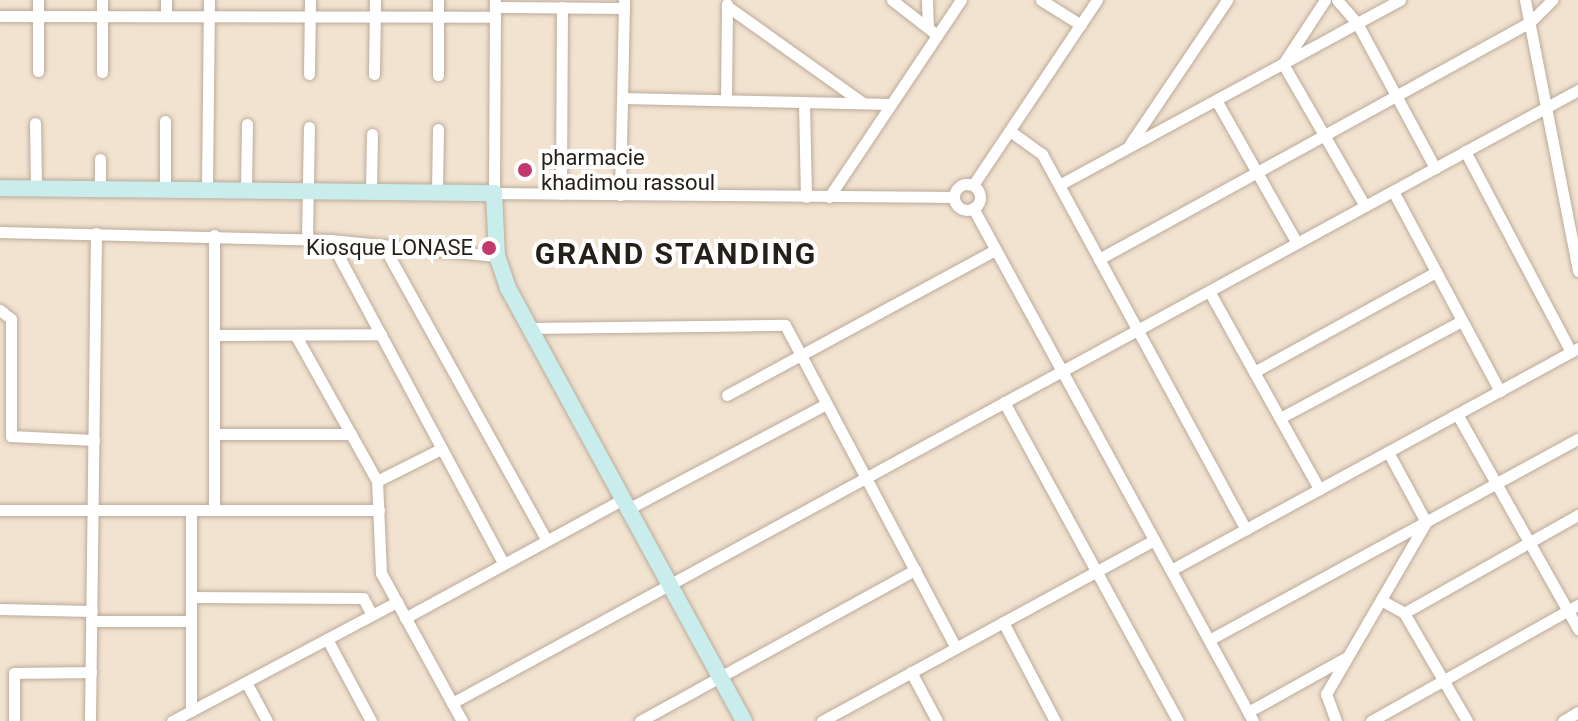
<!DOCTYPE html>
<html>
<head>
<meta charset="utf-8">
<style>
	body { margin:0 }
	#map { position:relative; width:1578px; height:721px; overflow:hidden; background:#f2e2d0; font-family:Roboto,sans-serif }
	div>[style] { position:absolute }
	.roads { filter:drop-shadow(0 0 2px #baab9a) drop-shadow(0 0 2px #baab9a) }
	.street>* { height:11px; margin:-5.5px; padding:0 5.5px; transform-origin:5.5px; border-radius:5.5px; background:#fff }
	.street>.ring { margin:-5.5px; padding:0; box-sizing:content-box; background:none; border:11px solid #fff; border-radius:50% }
	.secondary>* { height:16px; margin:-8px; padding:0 8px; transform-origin:8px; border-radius:8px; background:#c9eced }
	.dots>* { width:22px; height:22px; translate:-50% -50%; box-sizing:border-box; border:4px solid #fff; border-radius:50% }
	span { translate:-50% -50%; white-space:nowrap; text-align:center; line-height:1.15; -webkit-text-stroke:8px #fff; paint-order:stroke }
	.poi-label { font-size:22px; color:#241f18 }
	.left { translate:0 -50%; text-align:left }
	.right { translate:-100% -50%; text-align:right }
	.district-label { font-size:30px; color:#241f18; font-weight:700; letter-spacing:2px }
</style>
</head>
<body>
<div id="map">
	<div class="roads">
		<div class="street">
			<i style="left:102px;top:0;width:72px;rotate:90deg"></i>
			<i style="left:166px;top:0;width:16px;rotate:90deg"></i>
			<i style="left:495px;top:0;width:193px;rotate:90.3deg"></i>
			<i style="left:494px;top:193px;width:460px;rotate:0.5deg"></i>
			<i style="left:892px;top:0;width:57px;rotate:37.9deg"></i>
			<i style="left:927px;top:0;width:27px;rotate:88deg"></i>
			<i style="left:1041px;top:0;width:47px;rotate:32deg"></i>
			<i style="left:1325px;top:0;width:77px;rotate:123.3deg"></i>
			<i style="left:1283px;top:64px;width:164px;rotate:60deg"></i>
			<i style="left:1337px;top:0;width:30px;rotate:49deg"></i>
			<i style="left:1357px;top:23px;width:165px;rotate:61.7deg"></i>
			<i style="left:1525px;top:0;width:276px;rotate:78.9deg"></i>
			<i style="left:727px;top:6px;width:167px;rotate:35.5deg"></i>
			<i style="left:495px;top:7px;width:129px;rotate:0.4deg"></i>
			<i style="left:0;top:16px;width:495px;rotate:0.1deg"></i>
			<i style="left:38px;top:71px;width:71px;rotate:-90deg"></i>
			<i style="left:309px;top:74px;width:74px;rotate:-89.2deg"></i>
			<i style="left:374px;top:74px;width:74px;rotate:-89.2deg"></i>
			<i style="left:438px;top:75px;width:75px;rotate:-90deg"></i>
			<i style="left:623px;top:98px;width:268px;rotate:1.3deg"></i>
			<i style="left:726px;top:99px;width:95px;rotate:-89.4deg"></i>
			<i style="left:1216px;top:100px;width:164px;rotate:60.5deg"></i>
			<i style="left:804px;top:102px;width:95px;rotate:88.8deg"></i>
			<i style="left:35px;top:123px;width:65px;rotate:89.1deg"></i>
			<i style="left:1010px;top:131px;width:39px;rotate:36deg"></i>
			<i style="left:1042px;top:154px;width:427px;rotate:61.5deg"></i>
			<i style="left:1130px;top:144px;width:174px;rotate:-56deg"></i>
			<i style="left:1465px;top:151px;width:227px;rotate:62.2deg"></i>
			<i class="ring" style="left:954px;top:184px;width:15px;height:15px"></i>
			<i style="left:973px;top:185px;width:223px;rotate:-56.2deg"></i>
			<i style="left:1059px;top:185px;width:388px;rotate:-28.5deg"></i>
			<i style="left:100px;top:188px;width:29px;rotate:-90deg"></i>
			<i style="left:165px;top:188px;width:67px;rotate:-90deg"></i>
			<i style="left:207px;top:189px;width:189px;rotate:-89.4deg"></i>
			<i style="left:246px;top:189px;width:65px;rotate:-89.1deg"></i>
			<i style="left:371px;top:191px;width:57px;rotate:-89deg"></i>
			<i style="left:1393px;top:191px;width:227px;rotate:61.9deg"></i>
			<i style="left:437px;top:192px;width:63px;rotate:-89.1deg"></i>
			<i style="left:561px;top:194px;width:187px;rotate:-89.7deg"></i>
			<i style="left:620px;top:195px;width:195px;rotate:-88.8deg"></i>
			<i style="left:829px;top:197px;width:237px;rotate:-56.2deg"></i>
			<i style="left:973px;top:208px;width:584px;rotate:61.37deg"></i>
			<i style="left:0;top:232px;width:330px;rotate:1.4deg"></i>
			<i style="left:330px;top:240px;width:168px;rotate:5.5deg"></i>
			<i style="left:307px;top:239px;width:112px;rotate:-89deg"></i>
			<i style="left:330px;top:240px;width:366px;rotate:61.8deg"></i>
			<i style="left:383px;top:245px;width:336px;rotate:61deg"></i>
			<i style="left:1099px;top:259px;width:491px;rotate:-28.8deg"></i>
			<i style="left:1529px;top:23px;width:33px;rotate:-45deg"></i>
			<i style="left:1209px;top:291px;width:227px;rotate:60.9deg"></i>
			<i style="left:0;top:310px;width:14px;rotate:39deg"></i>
			<i style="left:11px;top:319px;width:117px;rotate:90deg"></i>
			<i style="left:11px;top:436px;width:83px;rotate:2.8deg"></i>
			<i style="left:528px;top:328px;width:257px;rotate:-0.7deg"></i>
			<i style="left:785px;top:325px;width:365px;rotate:62.1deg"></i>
			<i style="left:216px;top:335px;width:165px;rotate:-0.3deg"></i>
			<i style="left:296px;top:336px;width:166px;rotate:60.8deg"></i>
			<i style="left:377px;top:481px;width:92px;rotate:87.5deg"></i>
			<i style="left:381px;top:573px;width:169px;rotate:61.3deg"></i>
			<i style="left:1254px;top:372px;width:208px;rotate:-28.8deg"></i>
			<i style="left:727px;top:395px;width:305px;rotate:-28.4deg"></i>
			<i style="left:1004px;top:402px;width:363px;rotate:61.4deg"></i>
			<i style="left:1457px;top:414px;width:247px;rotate:60.6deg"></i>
			<i style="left:1280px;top:418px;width:206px;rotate:-28.1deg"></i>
			<i style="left:214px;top:434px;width:137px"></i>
			<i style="left:377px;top:481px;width:72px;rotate:-26.6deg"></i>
			<i style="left:0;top:510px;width:379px"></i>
			<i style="left:191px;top:510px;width:201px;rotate:90deg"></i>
			<i style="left:214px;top:510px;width:275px;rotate:-90deg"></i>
			<i style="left:626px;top:510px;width:226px;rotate:-27.9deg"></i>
			<i style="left:1171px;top:570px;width:464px;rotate:-28.6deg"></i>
			<i style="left:191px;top:597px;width:172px;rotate:0.3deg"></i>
			<i style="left:363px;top:598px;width:19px;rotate:62deg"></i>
			<i style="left:1381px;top:600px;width:26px;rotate:29deg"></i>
			<i style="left:1404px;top:613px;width:125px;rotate:59.7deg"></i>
			<i style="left:0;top:609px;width:92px;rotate:1.2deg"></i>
			<i style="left:1404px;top:613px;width:200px;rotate:-29.4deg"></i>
			<i style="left:405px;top:618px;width:246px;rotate:-28.6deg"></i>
			<i style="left:91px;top:621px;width:100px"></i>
			<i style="left:1003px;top:622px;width:112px;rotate:62.3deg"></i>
			<i style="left:327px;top:639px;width:93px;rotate:61.8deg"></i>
			<i style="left:1209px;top:640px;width:420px;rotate:-28.6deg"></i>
			<i style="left:911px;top:672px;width:55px;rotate:62deg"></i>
			<i style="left:246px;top:682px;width:44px;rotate:61.7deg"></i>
			<i style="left:452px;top:703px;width:1282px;rotate:-28.56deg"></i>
			<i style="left:1248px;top:712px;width:111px;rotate:-29.1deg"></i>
			<i style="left:14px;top:721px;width:48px;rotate:-90deg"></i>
			<i style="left:14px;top:673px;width:77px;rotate:-0.7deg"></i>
			<i style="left:90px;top:721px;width:488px;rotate:-89.3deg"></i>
			<i style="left:172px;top:721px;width:255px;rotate:-27.9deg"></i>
			<i style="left:640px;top:721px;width:314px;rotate:-28.8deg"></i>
			<i style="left:822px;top:721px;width:378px;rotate:-28.6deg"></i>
			<i style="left:1336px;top:721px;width:29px;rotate:-110deg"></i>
			<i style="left:1326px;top:694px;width:199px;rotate:-59.8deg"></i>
			<i style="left:1426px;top:522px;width:80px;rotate:-118.5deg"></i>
			<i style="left:1371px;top:721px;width:237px;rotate:-29.3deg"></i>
			<i style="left:1563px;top:721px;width:17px;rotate:-31deg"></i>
		</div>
		<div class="secondary">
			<i style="left:0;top:188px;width:494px;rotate:0.6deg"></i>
			<i style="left:494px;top:193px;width:63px;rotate:87.3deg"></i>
			<i style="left:497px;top:256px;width:34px;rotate:71deg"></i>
			<i style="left:508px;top:288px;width:493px;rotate:61.4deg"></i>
		</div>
	</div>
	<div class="dots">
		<i style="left:525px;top:170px;background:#c3386d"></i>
		<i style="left:489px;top:248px;background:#c3386d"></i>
	</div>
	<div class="poi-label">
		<span class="left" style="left:541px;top:170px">pharmacie<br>khadimou rassoul</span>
		<span class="right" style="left:473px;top:248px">Kiosque LONASE</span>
	</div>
	<div class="district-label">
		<span style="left:676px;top:254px">GRAND STANDING</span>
	</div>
</div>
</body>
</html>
